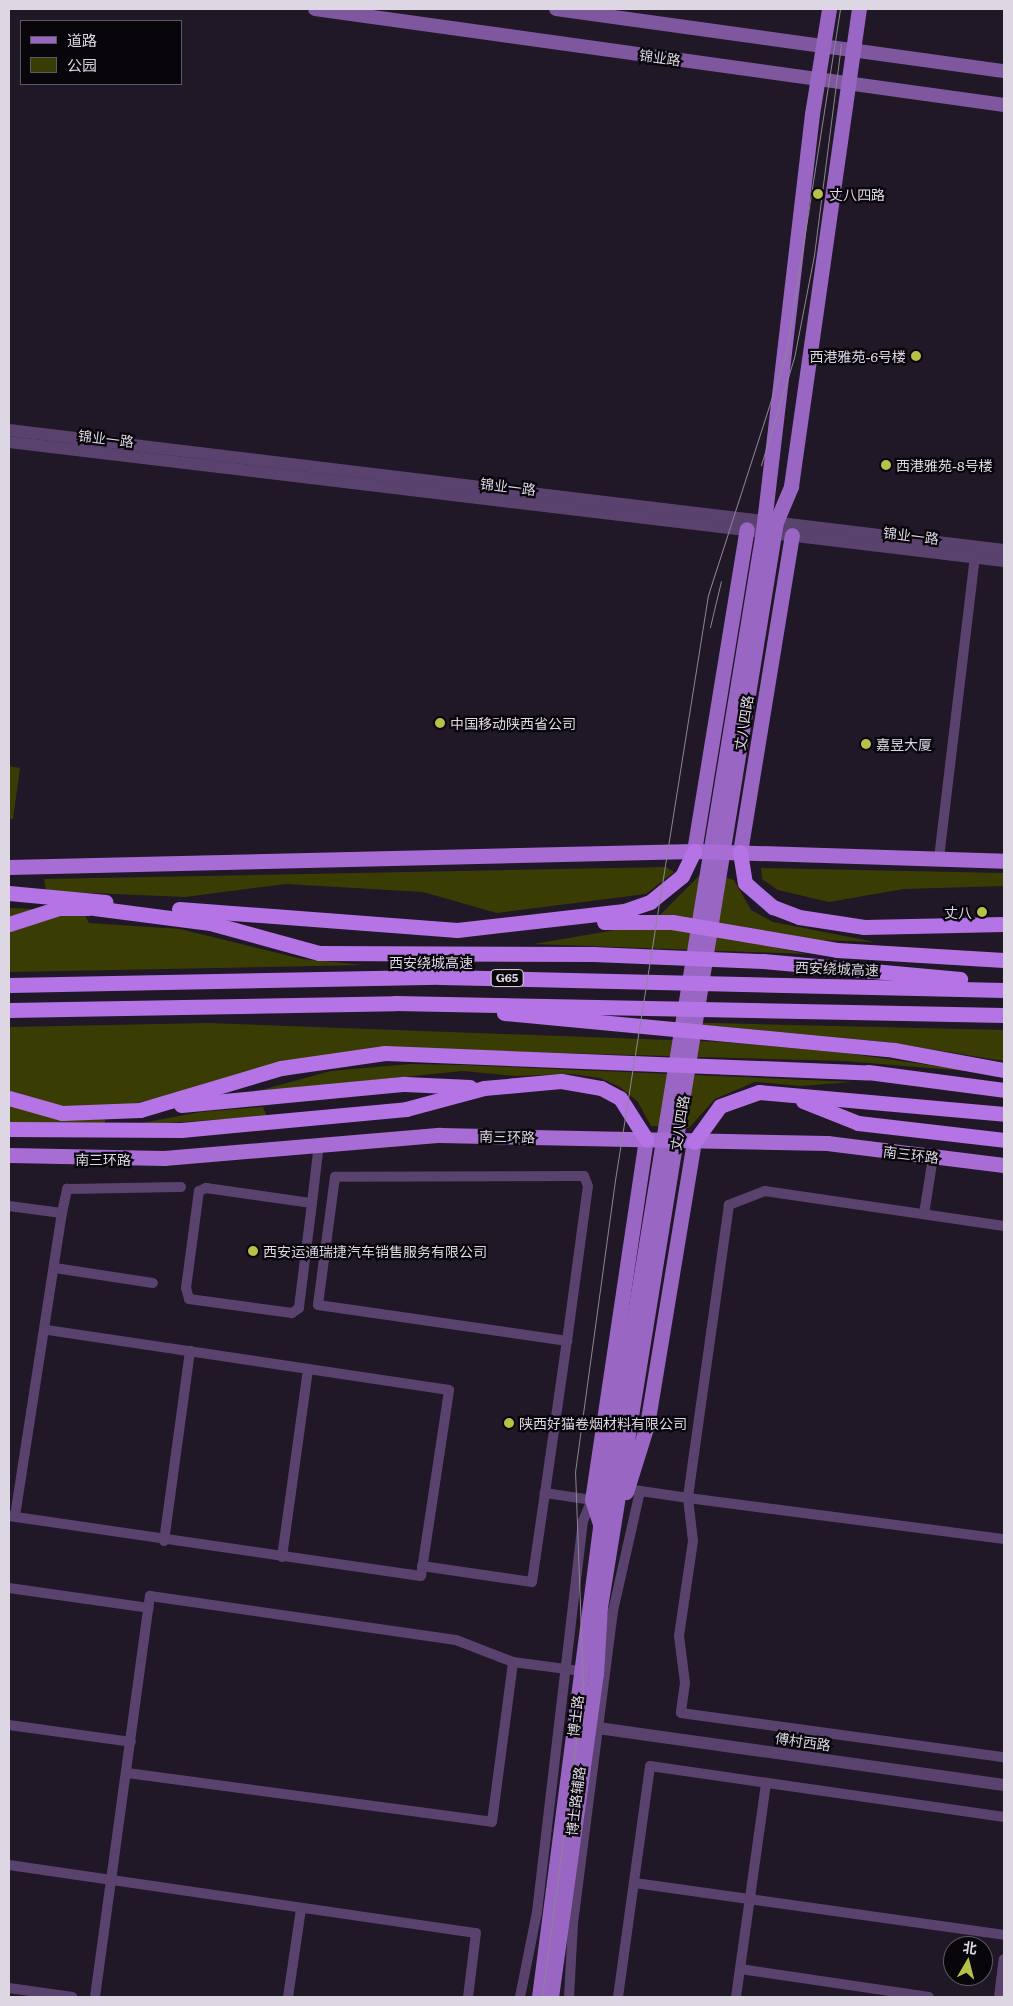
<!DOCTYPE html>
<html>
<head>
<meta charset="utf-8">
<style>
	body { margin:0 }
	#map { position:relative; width:1013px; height:2006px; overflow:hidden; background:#201727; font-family:Literata,"Noto Sans SC",serif }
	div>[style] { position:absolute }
	.green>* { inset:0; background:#3a3d03 }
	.minor>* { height:10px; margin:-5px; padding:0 5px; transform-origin:5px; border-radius:5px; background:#5a426e }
	.tertiary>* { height:12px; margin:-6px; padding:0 6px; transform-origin:6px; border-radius:6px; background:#5a426e }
	.secondary>* { height:14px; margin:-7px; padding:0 7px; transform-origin:7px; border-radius:7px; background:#7e579e }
	.primary>* { height:15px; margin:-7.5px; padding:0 7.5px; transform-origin:7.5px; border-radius:7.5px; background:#9a66c3 }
	.trunk>* { height:15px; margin:-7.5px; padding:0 7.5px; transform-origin:7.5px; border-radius:7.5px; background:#a76dd4 }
	.motorway>* { height:15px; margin:-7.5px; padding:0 7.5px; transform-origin:7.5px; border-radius:7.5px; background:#b474e5 }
	.tram>* { height:1px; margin:-0.5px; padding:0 0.5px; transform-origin:0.5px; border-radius:0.5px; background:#8d8593 }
	.dots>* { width:14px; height:14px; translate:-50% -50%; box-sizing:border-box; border:2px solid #08050b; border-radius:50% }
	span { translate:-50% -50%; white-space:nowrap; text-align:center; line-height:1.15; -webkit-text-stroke:4.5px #08050b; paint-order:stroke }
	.shield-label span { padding:1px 4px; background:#08050b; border:1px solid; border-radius:4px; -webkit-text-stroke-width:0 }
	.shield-label { font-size:12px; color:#ddd7e3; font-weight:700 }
	.street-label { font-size:14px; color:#ddd7e3 }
	.poi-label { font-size:14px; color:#ddd7e3 }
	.left { translate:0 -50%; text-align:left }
	.right { translate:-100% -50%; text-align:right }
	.frame { position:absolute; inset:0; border:10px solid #ddd7e3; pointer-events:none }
	.legend { position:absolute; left:20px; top:20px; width:162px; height:65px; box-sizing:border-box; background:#08050b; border:1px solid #5d5961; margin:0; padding:6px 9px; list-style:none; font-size:15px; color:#ddd7e3 }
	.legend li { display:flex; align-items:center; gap:10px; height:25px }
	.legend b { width:25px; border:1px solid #5d5961 }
	.north { position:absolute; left:943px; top:1936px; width:50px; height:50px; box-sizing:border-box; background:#08050b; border:1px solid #5d5961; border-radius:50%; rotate:8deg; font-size:14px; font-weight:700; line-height:20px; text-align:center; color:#ddd7e3 }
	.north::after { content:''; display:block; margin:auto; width:18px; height:22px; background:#b8c147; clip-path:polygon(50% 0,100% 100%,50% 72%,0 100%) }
</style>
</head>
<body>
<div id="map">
	<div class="green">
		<i style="clip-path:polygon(9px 766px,20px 768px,13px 819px,9px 819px)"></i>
		<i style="clip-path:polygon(666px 867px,674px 872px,646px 894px,497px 913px,423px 892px,286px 884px,185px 897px,46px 891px,44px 879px)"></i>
		<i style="clip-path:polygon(761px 868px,1004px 873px,1004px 886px,904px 889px,829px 902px,778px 890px,762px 879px)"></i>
		<i style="clip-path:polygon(704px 871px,734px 880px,751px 910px,773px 922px,875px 942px,815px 940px,660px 915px)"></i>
		<i style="clip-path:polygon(9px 908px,83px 911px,89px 923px,180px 929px,302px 959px,364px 965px,9px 972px)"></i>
		<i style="clip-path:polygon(668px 928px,713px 935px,807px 954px,534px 944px,615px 930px)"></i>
		<i style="clip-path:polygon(672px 1022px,1004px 1030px,1004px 1061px,887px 1042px)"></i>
		<i style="clip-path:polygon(209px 1023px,722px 1042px,845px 1053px,978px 1072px,844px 1061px,383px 1048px,105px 1110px,105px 1128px,9px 1123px,9px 1027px)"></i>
		<i style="clip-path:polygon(411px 1064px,463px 1065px,853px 1082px,801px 1086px,755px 1082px,715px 1099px,689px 1128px,651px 1126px,638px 1102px,620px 1087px,600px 1078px,572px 1074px,516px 1076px,463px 1071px,254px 1092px,331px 1071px)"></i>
		<i style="clip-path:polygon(263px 1107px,267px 1116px,126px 1126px,200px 1112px)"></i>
	</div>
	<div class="minor">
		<i style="left:939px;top:858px;width:302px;rotate:-83.2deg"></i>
		<i style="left:312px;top:1203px;width:106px;rotate:97.1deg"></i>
		<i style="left:299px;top:1308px;width:9px;rotate:144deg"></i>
		<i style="left:292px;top:1313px;width:104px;rotate:-172.3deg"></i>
		<i style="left:189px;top:1299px;width:11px;rotate:-105deg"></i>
		<i style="left:186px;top:1288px;width:98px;rotate:-82.4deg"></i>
		<i style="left:199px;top:1191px;width:8px;rotate:-23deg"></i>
		<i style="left:206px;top:1188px;width:107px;rotate:8.1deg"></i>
		<i style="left:312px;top:1203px;width:60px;rotate:-83.3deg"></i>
		<i style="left:9px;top:1206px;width:53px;rotate:7.5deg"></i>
		<i style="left:62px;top:1213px;width:25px;rotate:-78deg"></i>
		<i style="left:67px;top:1189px;width:114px;rotate:-1deg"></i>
		<i style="left:924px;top:1214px;width:58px;rotate:-81deg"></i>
		<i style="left:1004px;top:1226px;width:242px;rotate:-171.7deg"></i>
		<i style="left:765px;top:1191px;width:39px;rotate:159deg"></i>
		<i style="left:729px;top:1205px;width:296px;rotate:98deg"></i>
		<i style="left:688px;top:1498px;width:319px;rotate:7.4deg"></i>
		<i style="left:55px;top:1268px;width:99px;rotate:8.7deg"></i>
		<i style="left:627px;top:1489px;width:62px;rotate:8.4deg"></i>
		<i style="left:688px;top:1498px;width:43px;rotate:83.4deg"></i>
		<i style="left:693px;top:1541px;width:96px;rotate:98.4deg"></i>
		<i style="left:679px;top:1636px;width:47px;rotate:82.7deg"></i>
		<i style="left:685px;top:1683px;width:30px;rotate:98deg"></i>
		<i style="left:681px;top:1713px;width:326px;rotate:7.8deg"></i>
		<i style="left:9px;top:1516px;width:416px;rotate:8.3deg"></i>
		<i style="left:421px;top:1576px;width:188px;rotate:-81.4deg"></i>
		<i style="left:449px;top:1390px;width:407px;rotate:-171.5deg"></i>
		<i style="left:15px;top:1516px;width:307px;rotate:-81.2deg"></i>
		<i style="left:164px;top:1541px;width:192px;rotate:-82.2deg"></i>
		<i style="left:282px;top:1557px;width:190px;rotate:-82.1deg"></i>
		<i style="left:422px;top:1566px;width:111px;rotate:8.3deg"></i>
		<i style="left:532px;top:1582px;width:90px;rotate:-81.7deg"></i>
		<i style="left:9px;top:1588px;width:141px;rotate:8.1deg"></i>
		<i style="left:9px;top:1725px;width:123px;rotate:7.9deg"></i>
		<i style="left:127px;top:1773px;width:368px;rotate:7.6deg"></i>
		<i style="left:492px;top:1822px;width:161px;rotate:-82.5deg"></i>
		<i style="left:9px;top:1865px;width:472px;rotate:8.3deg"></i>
		<i style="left:476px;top:1933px;width:64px;rotate:97.1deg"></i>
		<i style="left:635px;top:1883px;width:373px;rotate:8deg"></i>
		<i style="left:740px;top:1969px;width:191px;rotate:8.4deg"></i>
		<i style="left:9px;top:1988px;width:64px;rotate:8.1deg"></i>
		<i style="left:95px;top:1997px;width:405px;rotate:-82.2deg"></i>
		<i style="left:150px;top:1596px;width:309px;rotate:8.2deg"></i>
		<i style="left:456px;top:1640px;width:61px;rotate:21.1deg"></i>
		<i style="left:513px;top:1662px;width:62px;rotate:7.5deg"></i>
		<i style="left:288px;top:1997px;width:89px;rotate:-81.6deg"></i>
		<i style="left:520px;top:1997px;width:87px;rotate:-78.7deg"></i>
		<i style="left:537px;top:1912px;width:394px;rotate:-83.3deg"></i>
		<i style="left:583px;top:1521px;width:23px;rotate:-67deg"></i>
		<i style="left:592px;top:1500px;width:48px;rotate:-171.5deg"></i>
		<i style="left:545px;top:1493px;width:154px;rotate:-81.8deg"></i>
		<i style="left:567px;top:1341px;width:156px;rotate:-82.3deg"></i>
		<i style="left:588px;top:1186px;width:11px;rotate:-112deg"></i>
		<i style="left:584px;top:1176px;width:249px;rotate:179.8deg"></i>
		<i style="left:335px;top:1177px;width:129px;rotate:97.6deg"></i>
		<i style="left:318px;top:1305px;width:252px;rotate:8.2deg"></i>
		<i style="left:569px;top:1997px;width:74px;rotate:-86.9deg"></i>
		<i style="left:573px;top:1923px;width:315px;rotate:-82.7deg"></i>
		<i style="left:613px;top:1611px;width:123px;rotate:-77.3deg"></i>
		<i style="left:618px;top:1997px;width:233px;rotate:-82.1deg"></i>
		<i style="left:650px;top:1766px;width:358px;rotate:8.2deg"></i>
		<i style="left:736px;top:1997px;width:216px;rotate:-82deg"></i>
		<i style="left:999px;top:1997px;width:38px;rotate:-83deg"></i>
	</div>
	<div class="tertiary">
		<i style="left:9px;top:430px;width:1002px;rotate:6.88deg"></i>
		<i style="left:9px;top:442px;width:1002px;rotate:6.82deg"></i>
		<i style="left:598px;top:1728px;width:410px;rotate:8deg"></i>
	</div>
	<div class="secondary">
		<i style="left:315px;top:9px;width:696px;rotate:7.93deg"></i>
		<i style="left:556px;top:9px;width:452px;rotate:7.9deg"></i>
	</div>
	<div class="primary">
		<i style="left:694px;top:851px;width:326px;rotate:-80.7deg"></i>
		<i style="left:740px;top:852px;width:321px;rotate:-80.7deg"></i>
		<i style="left:626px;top:1492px;width:70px;rotate:-72.6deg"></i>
		<i style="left:647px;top:1425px;width:287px;rotate:-80.6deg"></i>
		<i style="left:600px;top:1524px;width:25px;rotate:-108deg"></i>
		<i style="left:592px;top:1500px;width:365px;rotate:-81.5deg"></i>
		<i style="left:539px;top:1997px;width:476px;rotate:-82.6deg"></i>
		<i style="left:600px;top:1525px;width:1007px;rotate:-80.69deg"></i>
		<i style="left:763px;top:531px;width:420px;rotate:-83.3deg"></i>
		<i style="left:812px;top:114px;width:106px;rotate:-80.8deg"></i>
		<i style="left:551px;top:1997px;width:326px;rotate:-82.1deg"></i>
		<i style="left:596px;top:1674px;width:67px;rotate:-86.6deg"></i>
		<i style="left:600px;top:1607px;width:1099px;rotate:-80.79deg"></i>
		<i style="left:776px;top:522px;width:39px;rotate:-67deg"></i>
		<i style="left:791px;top:486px;width:482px;rotate:-81.9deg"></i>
	</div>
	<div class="trunk">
		<i style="left:9px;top:867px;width:685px;rotate:-1.34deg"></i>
		<i style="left:694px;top:851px;width:310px;rotate:1.8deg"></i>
		<i style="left:9px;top:1155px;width:155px;rotate:1.1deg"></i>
		<i style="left:164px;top:1158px;width:277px;rotate:-4.8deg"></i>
		<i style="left:440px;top:1135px;width:387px;rotate:1.2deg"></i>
		<i style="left:827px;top:1143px;width:178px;rotate:7.1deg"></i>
	</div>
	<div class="motorway">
		<i style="left:740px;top:852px;width:31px;rotate:81deg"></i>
		<i style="left:745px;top:883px;width:37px;rotate:41deg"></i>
		<i style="left:773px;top:907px;width:28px;rotate:21deg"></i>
		<i style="left:799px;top:917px;width:66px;rotate:8.7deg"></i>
		<i style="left:864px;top:927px;width:140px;rotate:-1.2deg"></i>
		<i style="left:9px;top:893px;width:97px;rotate:5.3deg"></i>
		<i style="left:94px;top:908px;width:117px;rotate:7.4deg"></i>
		<i style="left:210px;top:923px;width:113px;rotate:15.4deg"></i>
		<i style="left:319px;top:953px;width:274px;rotate:0.2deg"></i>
		<i style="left:593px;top:954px;width:170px;rotate:2.4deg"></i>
		<i style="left:763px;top:961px;width:198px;rotate:5.2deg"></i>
		<i style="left:179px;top:909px;width:279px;rotate:4.3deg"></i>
		<i style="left:457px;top:930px;width:168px;rotate:-6.5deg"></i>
		<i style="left:624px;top:911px;width:28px;rotate:-19deg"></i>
		<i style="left:650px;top:902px;width:41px;rotate:-39.1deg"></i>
		<i style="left:682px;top:876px;width:28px;rotate:-64deg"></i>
		<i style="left:604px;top:922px;width:68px"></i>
		<i style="left:672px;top:922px;width:167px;rotate:9.6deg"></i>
		<i style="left:837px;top:950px;width:167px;rotate:3.4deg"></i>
		<i style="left:9px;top:924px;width:52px;rotate:-17.7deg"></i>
		<i style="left:59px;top:908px;width:30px"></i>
		<i style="left:9px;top:985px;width:431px;rotate:-1.1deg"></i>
		<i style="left:440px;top:977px;width:564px;rotate:1.32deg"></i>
		<i style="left:9px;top:1010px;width:386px;rotate:-1deg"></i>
		<i style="left:395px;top:1003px;width:609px;rotate:1.13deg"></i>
		<i style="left:504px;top:1013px;width:392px;rotate:5.4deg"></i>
		<i style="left:894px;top:1050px;width:112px;rotate:10.3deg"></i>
		<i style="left:9px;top:1098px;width:55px;rotate:15.8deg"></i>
		<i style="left:62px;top:1113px;width:78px;rotate:-2.2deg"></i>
		<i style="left:140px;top:1110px;width:147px;rotate:-16.6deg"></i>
		<i style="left:281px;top:1068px;width:105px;rotate:-8.2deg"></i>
		<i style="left:385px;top:1053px;width:483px;rotate:2.3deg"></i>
		<i style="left:868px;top:1072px;width:137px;rotate:7.5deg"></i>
		<i style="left:803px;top:1101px;width:59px;rotate:21.8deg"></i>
		<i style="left:858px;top:1123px;width:147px;rotate:6.6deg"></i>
		<i style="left:181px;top:1105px;width:225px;rotate:-5.4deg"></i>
		<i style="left:405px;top:1084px;width:65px;rotate:2.6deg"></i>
		<i style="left:9px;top:1129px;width:172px;rotate:0.3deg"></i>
		<i style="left:181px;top:1130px;width:226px;rotate:-5.3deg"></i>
		<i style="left:406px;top:1109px;width:81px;rotate:-15.1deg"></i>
		<i style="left:484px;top:1088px;width:77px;rotate:-5.2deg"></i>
		<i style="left:561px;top:1081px;width:41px;rotate:9.9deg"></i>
		<i style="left:601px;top:1088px;width:21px;rotate:28deg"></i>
		<i style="left:620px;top:1098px;width:49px;rotate:57.6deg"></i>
		<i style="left:694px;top:1142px;width:44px;rotate:-54.2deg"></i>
		<i style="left:720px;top:1106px;width:41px;rotate:-19.7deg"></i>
		<i style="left:759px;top:1092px;width:246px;rotate:5.1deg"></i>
	</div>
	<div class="tram">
		<i style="left:761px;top:465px;width:112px;rotate:-72.9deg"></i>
		<i style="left:794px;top:358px;width:105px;rotate:-79deg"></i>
		<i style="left:814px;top:255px;width:213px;rotate:-82.7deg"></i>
		<i style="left:710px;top:627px;width:47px;rotate:-76.6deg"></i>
		<i style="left:542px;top:1997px;width:312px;rotate:-82.4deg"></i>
		<i style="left:583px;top:1688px;width:216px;rotate:-92.1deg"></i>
		<i style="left:575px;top:1472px;width:295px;rotate:-82.2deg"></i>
		<i style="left:615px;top:1180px;width:592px;rotate:-80.97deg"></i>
		<i style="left:708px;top:595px;width:253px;rotate:-72.1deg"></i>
		<i style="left:786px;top:354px;width:349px;rotate:-81.1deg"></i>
	</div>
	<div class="dots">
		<i style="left:818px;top:194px;background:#b8c147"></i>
		<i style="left:916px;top:356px;background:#b8c147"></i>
		<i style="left:886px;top:465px;background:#b8c147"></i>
		<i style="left:440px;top:723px;background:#b8c147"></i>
		<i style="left:866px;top:744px;background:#b8c147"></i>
		<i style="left:982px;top:912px;background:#b8c147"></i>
		<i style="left:253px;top:1251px;background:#b8c147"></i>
		<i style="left:509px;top:1423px;background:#b8c147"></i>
	</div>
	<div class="shield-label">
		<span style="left:507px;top:978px">G65</span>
	</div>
	<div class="street-label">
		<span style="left:660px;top:57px;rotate:8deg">锦业路</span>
		<span style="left:106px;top:438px;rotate:7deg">锦业一路</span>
		<span style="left:508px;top:486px;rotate:7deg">锦业一路</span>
		<span style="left:911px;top:535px;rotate:7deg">锦业一路</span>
		<span style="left:743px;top:723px;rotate:-81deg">丈八四路</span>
		<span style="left:431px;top:962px">西安绕城高速</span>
		<span style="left:837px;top:968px;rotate:2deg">西安绕城高速</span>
		<span style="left:679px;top:1123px;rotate:-81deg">丈八四路</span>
		<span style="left:507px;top:1136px;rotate:1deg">南三环路</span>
		<span style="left:911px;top:1154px;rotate:7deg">南三环路</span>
		<span style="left:103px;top:1159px">南三环路</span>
		<span style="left:575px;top:1716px;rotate:-83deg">博士路</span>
		<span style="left:803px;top:1741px;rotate:8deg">傅村西路</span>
		<span style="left:575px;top:1801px;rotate:-83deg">博士路辅路</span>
	</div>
	<div class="poi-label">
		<span class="left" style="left:829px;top:194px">丈八四路</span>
		<span class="right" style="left:906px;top:356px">西港雅苑-6号楼</span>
		<span class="left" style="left:896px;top:465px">西港雅苑-8号楼</span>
		<span class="left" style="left:450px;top:723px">中国移动陕西省公司</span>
		<span class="left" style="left:876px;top:744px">嘉昱大厦</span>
		<span class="right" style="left:972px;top:912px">丈八</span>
		<span class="left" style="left:263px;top:1251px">西安运通瑞捷汽车销售服务有限公司</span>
		<span class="left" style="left:519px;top:1423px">陕西好猫卷烟材料有限公司</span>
	</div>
	<div class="frame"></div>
	<ul class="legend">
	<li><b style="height:6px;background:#9a66c3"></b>道路</li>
	<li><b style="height:14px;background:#3a3d03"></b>公园</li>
	</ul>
	<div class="north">北</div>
</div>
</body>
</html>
